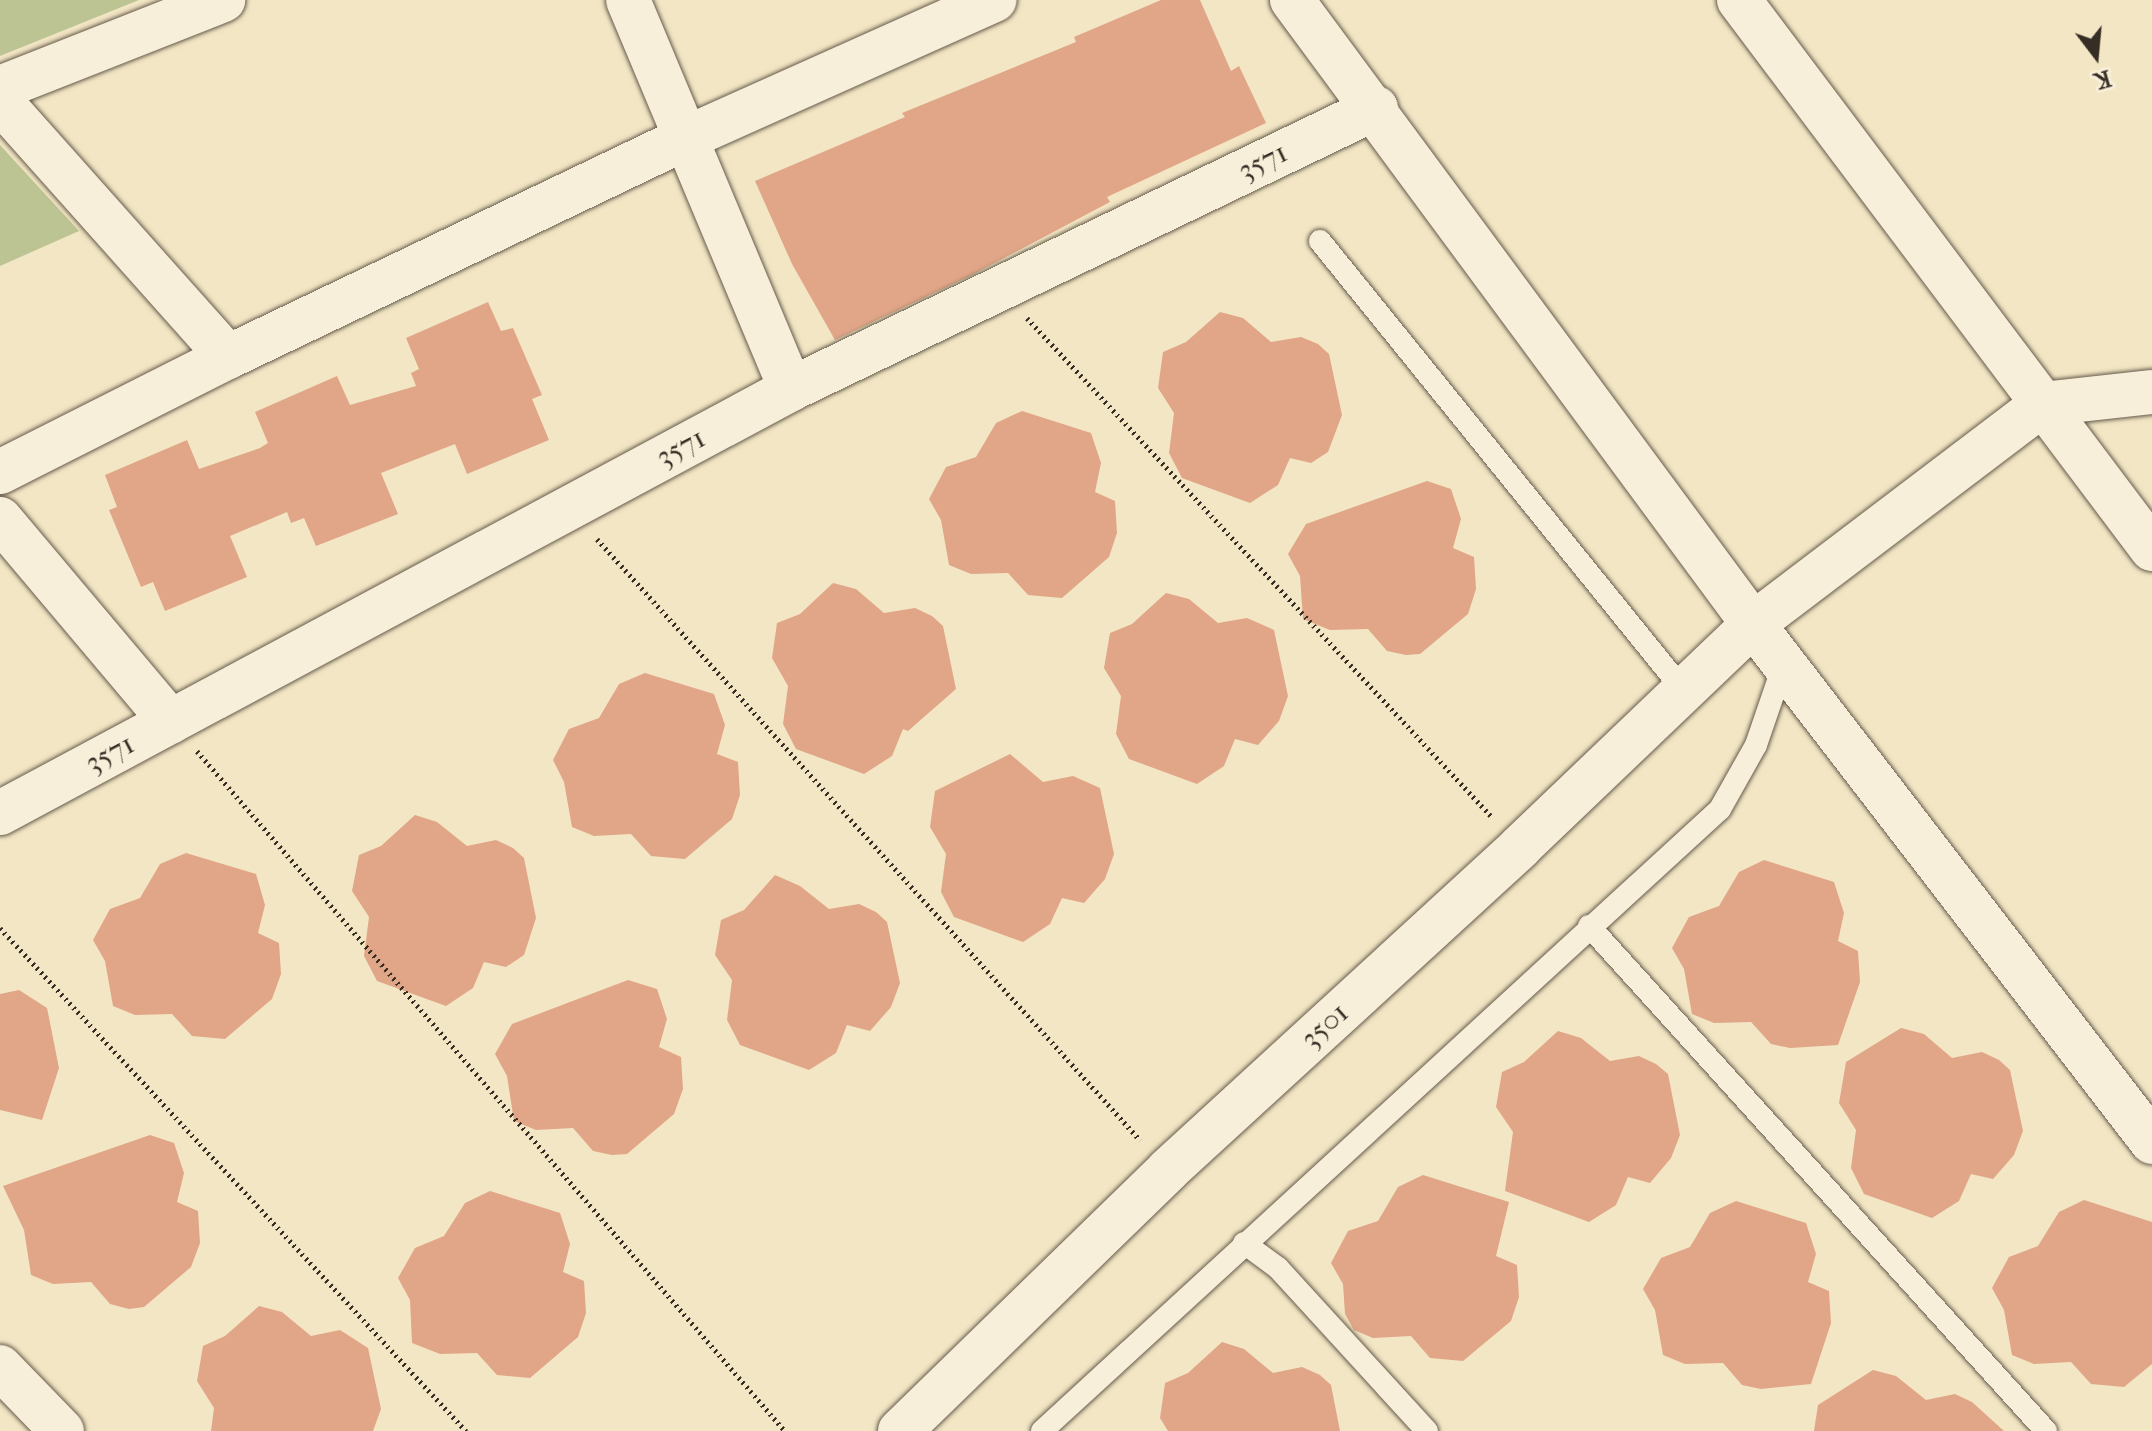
<!DOCTYPE html>
<html>
<head>
<meta charset="utf-8">
<style>
	body { margin:0 }
	#map { position:relative; width:2152px; height:1431px; overflow:hidden; background:#f3e6c4; font-family:"IM FELL French Canon",serif }
	div>[style] { position:absolute }
	.green>* { inset:0; background:#bcc494 }
	.building>* { inset:0; background:#e0a687 }
	.path>* { height:5px; margin-top:-2.5px; transform-origin:0; background:repeating-linear-gradient(90deg,#362d24 0 2px,transparent 0 6px) }
	.roads { filter:drop-shadow(0 0 2px #655b4c) drop-shadow(0 0 2px #655b4c) }
	.service>* { height:22px; margin:-11px; padding:0 11px; transform-origin:11px; border-radius:11px; background:#f7efd9 }
	.minor>* { height:44px; margin:-22px; padding:0 22px; transform-origin:22px; border-radius:22px; background:#f7efd9 }
	.secondary>* { height:44px; margin:-22px; padding:0 22px; transform-origin:22px; border-radius:22px; background:#f7efd9 }
	span { translate:-50% -50%; white-space:nowrap; text-align:center; line-height:1.15; -webkit-text-stroke:7px #f7efd9; paint-order:stroke }
	.street-label { font-size:30px; color:#362d24 }
	.north { position:absolute; left:2056px; top:16px; width:80px; height:80px; -webkit-text-stroke:6px #f7efd9; paint-order:stroke; rotate:164deg; font-size:22px; font-weight:700; line-height:32px; text-align:center; color:#362d24 }
	.north::after { content:''; display:block; margin:auto; width:28px; height:36px; background:#362d24; clip-path:polygon(50% 0,100% 100%,50% 72%,0 100%) }
</style>
</head>
<body>
<div id="map">
	<div class="green">
		<i style="clip-path:polygon(0 0,139px 0,0 56px)"></i>
		<i style="clip-path:polygon(0 145px,79px 231px,0 266px)"></i>
	</div>
	<div class="building">
		<i style="clip-path:polygon(1161px 0,1200px 0,1231px 71px,1239px 66px,1266px 123px,1107px 197px,1110px 202px,972px 275px,835px 340px,792px 264px,755px 181px,905px 117px,902px 113px,1076px 42px,1074px 37px)"></i>
		<i style="clip-path:polygon(488px 302px,501px 331px,513px 328px,542px 395px,532px 399px,549px 440px,467px 474px,455px 444px,381px 473px,398px 514px,316px 546px,304px 518px,291px 523px,287px 512px,230px 536px,247px 577px,165px 611px,153px 582px,141px 587px,109px 510px,117px 507px,105px 475px,187px 440px,199px 469px,260px 448px,268px 443px,255px 412px,337px 376px,350px 405px,416px 386px,411px 373px,419px 369px,406px 338px)"></i>
		<i style="clip-path:polygon(1220px 312px,1243px 318px,1271px 342px,1301px 337px,1318px 344px,1329px 354px,1342px 415px,1328px 452px,1311px 463px,1290px 458px,1278px 485px,1250px 503px,1182px 478px,1169px 453px,1174px 413px,1158px 388px,1163px 352px,1186px 342px)"></i>
		<i style="clip-path:polygon(1022px 411px,1091px 433px,1101px 463px,1095px 492px,1115px 501px,1117px 533px,1109px 557px,1062px 598px,1028px 595px,1008px 573px,971px 574px,949px 565px,941px 520px,929px 499px,946px 467px,976px 457px,996px 423px)"></i>
		<i style="clip-path:polygon(1427px 481px,1451px 489px,1461px 519px,1453px 548px,1474px 557px,1476px 589px,1468px 614px,1420px 654px,1406px 655px,1387px 651px,1368px 629px,1330px 630px,1303px 619px,1300px 576px,1288px 554px,1306px 524px)"></i>
		<i style="clip-path:polygon(833px 583px,856px 589px,884px 613px,915px 608px,932px 616px,943px 626px,956px 689px,908px 731px,903px 729px,892px 756px,864px 774px,796px 749px,783px 724px,788px 686px,772px 658px,777px 623px,800px 614px)"></i>
		<i style="clip-path:polygon(1166px 593px,1189px 599px,1218px 623px,1247px 618px,1274px 630px,1288px 696px,1279px 721px,1258px 745px,1235px 739px,1224px 766px,1197px 784px,1129px 759px,1116px 734px,1121px 696px,1104px 668px,1110px 633px,1132px 624px)"></i>
		<i style="clip-path:polygon(645px 673px,714px 694px,725px 725px,717px 754px,738px 762px,740px 795px,732px 819px,685px 859px,651px 856px,631px 834px,594px 836px,572px 827px,564px 782px,553px 760px,569px 729px,599px 718px,619px 684px)"></i>
		<i style="clip-path:polygon(1010px 754px,1043px 782px,1073px 776px,1100px 788px,1114px 854px,1105px 879px,1084px 903px,1062px 898px,1050px 924px,1023px 942px,954px 917px,941px 892px,946px 854px,930px 827px,935px 791px)"></i>
		<i style="clip-path:polygon(415px 815px,437px 822px,467px 846px,496px 840px,513px 848px,524px 858px,536px 918px,524px 955px,506px 967px,484px 962px,473px 988px,446px 1006px,377px 981px,364px 956px,369px 917px,352px 891px,359px 855px,381px 846px)"></i>
		<i style="clip-path:polygon(186px 853px,256px 874px,265px 905px,258px 933px,279px 943px,281px 974px,272px 999px,225px 1039px,192px 1036px,172px 1014px,135px 1015px,113px 1006px,105px 961px,93px 940px,110px 909px,140px 898px,160px 864px)"></i>
		<i style="clip-path:polygon(1764px 860px,1834px 882px,1844px 913px,1838px 941px,1858px 951px,1860px 982px,1838px 1045px,1790px 1048px,1771px 1044px,1751px 1022px,1714px 1023px,1692px 1014px,1684px 969px,1672px 948px,1689px 917px,1719px 906px,1739px 872px)"></i>
		<i style="clip-path:polygon(775px 875px,800px 886px,829px 909px,859px 904px,876px 912px,887px 922px,900px 983px,891px 1007px,870px 1031px,847px 1025px,836px 1053px,809px 1070px,740px 1045px,727px 1020px,732px 980px,715px 955px,721px 920px,744px 910px)"></i>
		<i style="clip-path:polygon(628px 980px,657px 989px,667px 1019px,659px 1047px,681px 1057px,683px 1089px,674px 1114px,627px 1154px,612px 1155px,593px 1151px,573px 1128px,536px 1130px,514px 1121px,507px 1076px,495px 1054px,512px 1024px)"></i>
		<i style="clip-path:polygon(19px 990px,47px 1008px,59px 1068px,42px 1120px,0 1110px,0 994px)"></i>
		<i style="clip-path:polygon(1901px 1028px,1924px 1034px,1952px 1058px,1982px 1052px,1999px 1060px,2010px 1070px,2023px 1131px,2014px 1155px,1993px 1179px,1971px 1174px,1959px 1201px,1932px 1218px,1864px 1194px,1851px 1168px,1856px 1130px,1839px 1103px,1846px 1062px)"></i>
		<i style="clip-path:polygon(1558px 1031px,1581px 1038px,1610px 1061px,1639px 1056px,1656px 1064px,1668px 1074px,1680px 1135px,1671px 1158px,1650px 1183px,1628px 1177px,1616px 1205px,1589px 1222px,1505px 1191px,1513px 1132px,1496px 1107px,1502px 1072px,1524px 1062px)"></i>
		<i style="clip-path:polygon(150px 1135px,174px 1143px,184px 1173px,177px 1202px,198px 1211px,200px 1243px,191px 1267px,144px 1307px,129px 1309px,110px 1304px,91px 1282px,53px 1284px,31px 1275px,24px 1230px,3px 1186px)"></i>
		<i style="clip-path:polygon(1423px 1175px,1509px 1202px,1496px 1256px,1517px 1265px,1519px 1297px,1511px 1321px,1463px 1361px,1430px 1358px,1411px 1336px,1373px 1338px,1354px 1330px,1345px 1314px,1343px 1284px,1331px 1263px,1348px 1231px,1378px 1221px,1398px 1187px)"></i>
		<i style="clip-path:polygon(490px 1191px,560px 1213px,570px 1244px,563px 1272px,584px 1281px,586px 1313px,578px 1337px,530px 1378px,497px 1375px,477px 1353px,440px 1354px,412px 1343px,410px 1300px,398px 1278px,415px 1248px,444px 1236px,465px 1203px)"></i>
		<i style="clip-path:polygon(2084px 1200px,2152px 1222px,2152px 1364px,2124px 1387px,2091px 1384px,2071px 1362px,2034px 1364px,2012px 1355px,2004px 1310px,1992px 1288px,2009px 1257px,2038px 1246px,2059px 1212px)"></i>
		<i style="clip-path:polygon(1736px 1201px,1806px 1223px,1816px 1254px,1808px 1282px,1829px 1291px,1831px 1323px,1811px 1384px,1761px 1389px,1742px 1385px,1723px 1363px,1685px 1364px,1663px 1355px,1655px 1310px,1643px 1289px,1661px 1258px,1690px 1247px,1710px 1213px)"></i>
		<i style="clip-path:polygon(259px 1306px,282px 1312px,311px 1336px,340px 1330px,368px 1348px,381px 1409px,373px 1431px,211px 1431px,214px 1408px,197px 1381px,203px 1346px,225px 1336px)"></i>
		<i style="clip-path:polygon(1222px 1342px,1244px 1349px,1273px 1373px,1302px 1367px,1320px 1375px,1331px 1385px,1340px 1431px,1168px 1431px,1160px 1418px,1165px 1383px,1188px 1373px)"></i>
		<i style="clip-path:polygon(1873px 1370px,1896px 1376px,1926px 1400px,1955px 1394px,1972px 1402px,2004px 1431px,1814px 1431px,1818px 1405px)"></i>
	</div>
	<div class="path">
		<i style="left:1027px;top:318px;width:682px;rotate:47.02deg"></i>
		<i style="left:597px;top:539px;width:810px;rotate:47.9deg"></i>
		<i style="left:197px;top:751px;width:899px;rotate:49.15deg"></i>
		<i style="left:0;top:928px;width:686px;rotate:47.19deg"></i>
	</div>
	<div class="roads">
		<div class="service">
			<i style="left:1320px;top:241px;width:579px;rotate:51.03deg"></i>
			<i style="left:1589px;top:926px;width:681px;rotate:47.86deg"></i>
			<i style="left:1244px;top:1243px;width:42px;rotate:36.3deg"></i>
			<i style="left:1278px;top:1268px;width:221px;rotate:47.6deg"></i>
			<i style="left:1042px;top:1431px;width:920px;rotate:-42.53deg"></i>
			<i style="left:1720px;top:809px;width:73px;rotate:-60.6deg"></i>
			<i style="left:1756px;top:745px;width:87px;rotate:-71.1deg"></i>
		</div>
		<div class="minor">
			<i style="left:628px;top:0;width:422px;rotate:67.3deg"></i>
			<i style="left:1292px;top:0;width:776px;rotate:53.54deg"></i>
			<i style="left:1753px;top:624px;width:654px;rotate:52.39deg"></i>
			<i style="left:1739px;top:0;width:687px;rotate:53.05deg"></i>
			<i style="left:0;top:88px;width:240px;rotate:-21.5deg"></i>
			<i style="left:0;top:101px;width:343px;rotate:48.3deg"></i>
			<i style="left:0;top:472px;width:255px;rotate:-26.8deg"></i>
			<i style="left:228px;top:357px;width:508px;rotate:-25.56deg"></i>
			<i style="left:686px;top:138px;width:338px;rotate:-24.1deg"></i>
			<i style="left:0;top:519px;width:265px;rotate:49.9deg"></i>
			<i style="left:0;top:813px;width:897px;rotate:-28.19deg"></i>
			<i style="left:791px;top:389px;width:649px;rotate:-25.66deg"></i>
			<i style="left:900px;top:1431px;width:374px;rotate:-44.2deg"></i>
			<i style="left:1168px;top:1170px;width:478px;rotate:-42.5deg"></i>
			<i style="left:1520px;top:847px;width:323px;rotate:-43.7deg"></i>
			<i style="left:1753px;top:624px;width:364px;rotate:-37.2deg"></i>
			<i style="left:2043px;top:404px;width:110px;rotate:-6.3deg"></i>
		</div>
		<div class="secondary">
			<i style="left:0;top:1367px;width:89px;rotate:45.9deg"></i>
		</div>
	</div>
	<div class="street-label">
		<span style="left:1263px;top:162px;rotate:-26deg">3571</span>
		<span style="left:681px;top:448px;rotate:-28deg">3571</span>
		<span style="left:110px;top:754px;rotate:-28deg">3571</span>
		<span style="left:1325px;top:1026px;rotate:-42deg">3501</span>
	</div>
	<div class="north">K</div>
</div>
</body>
</html>
